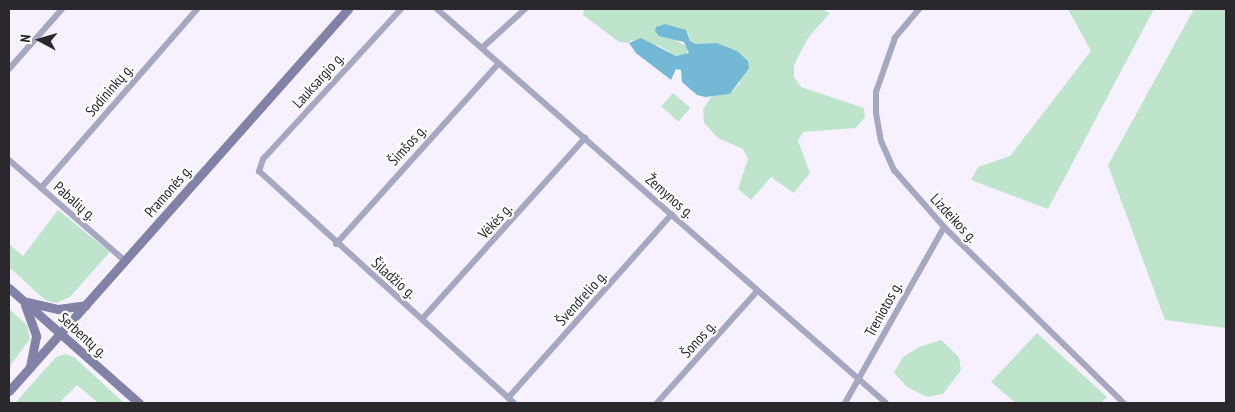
<!DOCTYPE html>
<html>
<head>
<meta charset="utf-8">
<style>
	body { margin:0 }
	#map { position:relative; width:1235px; height:412px; overflow:hidden; background:#f6f0ff; font-family:"PT Sans Narrow",sans-serif }
	div>[style] { position:absolute }
	.green>* { inset:0; background:#bee5cc; transform-origin:0 0 }
	.water>* { inset:0; background:#73b8d4 }
	.minor>* { height:6px; margin:-3px; padding:0 3px; transform-origin:3px; border-radius:3px; background:#a6a7c0 }
	.secondary>* { height:9px; margin:-4.5px; padding:0 4.5px; transform-origin:4.5px; border-radius:4.5px; background:#8182a6 }
	span { translate:-50% -50%; white-space:nowrap; text-align:center; line-height:1.15; -webkit-text-stroke:4.5px #fff; paint-order:stroke }
	.street-label { font-size:15px; color:#2a282d }
	.frame { position:absolute; inset:0; border:10px solid #2a282d; pointer-events:none }
	.north { position:absolute; left:15px; top:15px; width:50px; height:50px; -webkit-text-stroke:4px #fff; paint-order:stroke; rotate:276deg; font-size:14px; font-weight:700; line-height:20px; text-align:center; color:#2a282d }
	.north::after { content:''; display:block; margin:auto; width:18px; height:22px; background:#2a282d; clip-path:polygon(50% 0,100% 100%,50% 72%,0 100%) }
</style>
</head>
<body>
<div id="map">
	<div class="green">
		<i style="clip-path:polygon(584px 9px,821px 9px,830px 13px,808px 38px,794px 65px,794px 77px,801px 87px,864px 108px,865px 117px,856px 128px,803px 132px,798px 141px,810px 173px,794px 193px,771px 177px,751px 200px,738px 189px,748px 159px,743px 149px,718px 138px,704px 123px,703px 109px,712px 96px,730px 94px,740px 83px,737px 51px,717px 43px,696px 44px,690px 41px,688px 33px,676px 41px,689px 47px,686px 56px,676px 56px,660px 46px,631px 40px,629px 43px,619px 42px,583px 15px)"></i>
		<i style="clip-path:polygon(1068px 9px,1154px 9px,1048px 209px,971px 180px,978px 167px,1010px 156px,1091px 51px)"></i>
		<i style="clip-path:polygon(1194px 9px,1226px 9px,1226px 328px,1165px 320px,1108px 165px)"></i>
		<i style="left:673px;top:93px;width:23px;height:18px;rotate:41deg"></i>
		<i style="clip-path:polygon(58px 210px,110px 252px,70px 297px,56px 303px,45px 300px,9px 267px,9px 244px,23px 256px)"></i>
		<i style="clip-path:polygon(9px 309px,27px 325px,30px 339px,9px 367px)"></i>
		<i style="clip-path:polygon(1037px 333px,1107px 397px,1101px 403px,1016px 403px,991px 382px)"></i>
		<i style="clip-path:polygon(941px 340px,959px 357px,961px 370px,943px 394px,927px 397px,907px 387px,894px 373px,903px 357px,919px 347px)"></i>
		<i style="clip-path:polygon(65px 354px,74px 357px,124px 403px,98px 403px,77px 385px,59px 403px,15px 403px,56px 357px)"></i>
	</div>
	<div class="water">
		<i style="clip-path:polygon(665px 24px,686px 30px,690px 41px,696px 44px,717px 43px,737px 51px,748px 61px,749px 68px,730px 94px,705px 97px,697px 95px,682px 82px,681px 70px,676px 69px,671px 80px,636px 53px,629px 43px,641px 38px,676px 56px,689px 53px,684px 42px,659px 36px,655px 31px,656px 27px)"></i>
	</div>
	<div class="minor">
		<i style="left:401px;top:9px;width:204px;rotate:132.6deg"></i>
		<i style="left:263px;top:159px;width:13px;rotate:108deg"></i>
		<i style="left:259px;top:171px;width:345px;rotate:42.3deg"></i>
		<i style="left:437px;top:9px;width:597px;rotate:41.27deg"></i>
		<i style="left:919px;top:9px;width:38px;rotate:130deg"></i>
		<i style="left:895px;top:38px;width:57px;rotate:109.4deg"></i>
		<i style="left:876px;top:92px;width:21px;rotate:90deg"></i>
		<i style="left:876px;top:113px;width:28px;rotate:80deg"></i>
		<i style="left:881px;top:141px;width:32px;rotate:66deg"></i>
		<i style="left:894px;top:170px;width:76px;rotate:48.7deg"></i>
		<i style="left:944px;top:227px;width:252px;rotate:44.4deg"></i>
		<i style="left:483px;top:47px;width:57px;rotate:-42.1deg"></i>
		<i style="left:9px;top:69px;width:80px;rotate:-48.5deg"></i>
		<i style="left:9px;top:160px;width:154px;rotate:41deg"></i>
		<i style="left:41px;top:188px;width:237px;rotate:-48.9deg"></i>
		<i style="left:336px;top:244px;width:242px;rotate:-48deg"></i>
		<i style="left:422px;top:319px;width:244px;rotate:-48deg"></i>
		<i style="left:508px;top:398px;width:246px;rotate:-48.3deg"></i>
		<i style="left:657px;top:403px;width:150px;rotate:-48.2deg"></i>
		<i style="left:845px;top:403px;width:202px;rotate:-60.6deg"></i>
	</div>
	<div class="secondary">
		<i style="left:9px;top:288px;width:174px;rotate:41.5deg"></i>
		<i style="left:27px;top:302px;width:32px;rotate:13deg"></i>
		<i style="left:58px;top:309px;width:28px;rotate:-8deg"></i>
		<i style="left:25px;top:305px;width:33px;rotate:70deg"></i>
		<i style="left:36px;top:336px;width:32px;rotate:101deg"></i>
		<i style="left:9px;top:391px;width:511px;rotate:-48.41deg"></i>
	</div>
	<div class="street-label">
		<span style="left:318px;top:80px;rotate:-48deg">Lauksargio g.</span>
		<span style="left:109px;top:90px;rotate:-49deg">Sodininkų g.</span>
		<span style="left:407px;top:145px;rotate:-48deg">Šimšos g.</span>
		<span style="left:168px;top:191px;rotate:-49deg">Pramonės g.</span>
		<span style="left:670px;top:196px;rotate:41deg">Žemynos g.</span>
		<span style="left:75px;top:201px;rotate:41deg">Pabalių g.</span>
		<span style="left:954px;top:218px;rotate:47deg">Lizdeikos g.</span>
		<span style="left:495px;top:221px;rotate:-48deg">Vėkės g.</span>
		<span style="left:394px;top:278px;rotate:41deg">Šiladžio g.</span>
		<span style="left:581px;top:298px;rotate:-48deg">Švendrelio g.</span>
		<span style="left:883px;top:309px;rotate:-61deg">Treniotos g.</span>
		<span style="left:83px;top:335px;rotate:42deg">Serbentų g.</span>
		<span style="left:698px;top:339px;rotate:-48deg">Šonos g.</span>
	</div>
	<div class="frame"></div>
	<div class="north">N</div>
</div>
</body>
</html>
